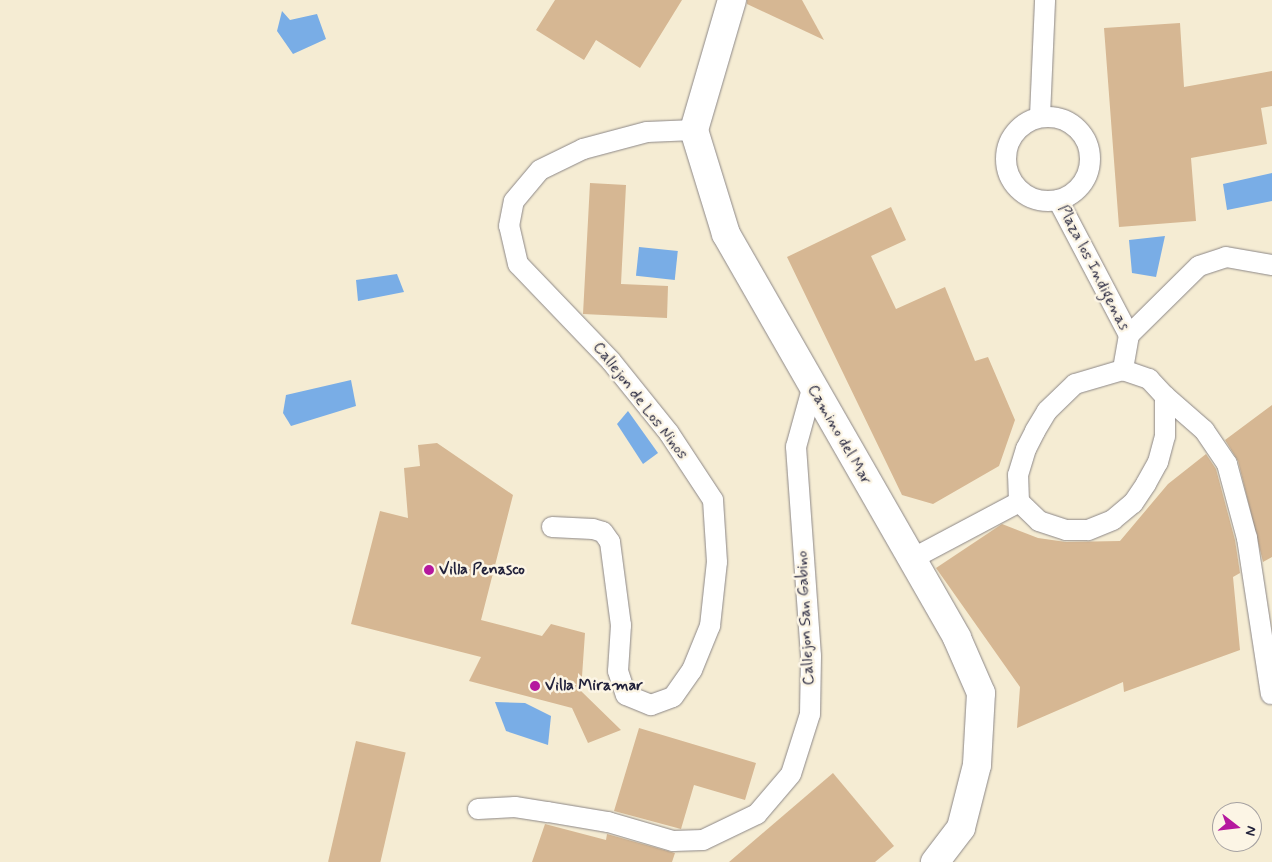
<!DOCTYPE html>
<html>
<head>
<meta charset="utf-8">
<style>
	body { margin:0 }
	#map { position:relative; width:1272px; height:862px; overflow:hidden; background:#f5ecd3; font-family:Mynerve,sans-serif }
	div>[style] { position:absolute }
	.water>* { inset:0; background:#79ade6; transform-origin:0 0 }
	.building>* { inset:0; background:#d6b793; transform-origin:0 0 }
	.roads { filter:drop-shadow(0 0 1px #8c8787) drop-shadow(0 0 1px #8c8787) }
	.lane>* { height:20px; margin:-10px; padding:0 10px; transform-origin:10px; border-radius:10px; background:#fff }
	.lane>.ring { margin:-10px; padding:0; box-sizing:content-box; background:none; border:20px solid #fff; border-radius:50% }
	.street>* { height:28px; margin:-14px; padding:0 14px; transform-origin:14px; border-radius:14px; background:#fff }
	.dots>* { width:14px; height:14px; translate:-50% -50%; box-sizing:border-box; border:2px solid #fcf5e5; border-radius:50% }
	span { translate:-50% -50%; white-space:nowrap; text-align:center; line-height:1.15; -webkit-text-stroke:5px #fcf5e5; paint-order:stroke }
	.street-label { font-size:16px; color:#22223b }
	.poi-label { font-size:16px; color:#22223b; font-weight:700 }
	.left { translate:0 -50%; text-align:left }
	.north { position:absolute; left:1212px; top:802px; width:50px; height:50px; box-sizing:border-box; background:#fcf5e5; border:1px solid #a5a1a1; border-radius:50%; rotate:106deg; font-size:14px; font-weight:700; line-height:20px; text-align:center; color:#22223b }
	.north::after { content:''; display:block; margin:auto; width:18px; height:22px; background:#b5179e; clip-path:polygon(50% 0,100% 100%,50% 72%,0 100%) }
</style>
</head>
<body>
<div id="map">
	<div class="water">
		<i style="clip-path:polygon(282px 11px,290px 20px,317px 14px,326px 39px,293px 54px,277px 31px)"></i>
		<i style="clip-path:polygon(1272px 173px,1272px 201px,1227px 210px,1223px 184px)"></i>
		<i style="clip-path:polygon(1165px 236px,1156px 277px,1132px 273px,1129px 240px)"></i>
		<i style="left:639px;top:247px;width:39px;height:29px;rotate:6deg"></i>
		<i style="clip-path:polygon(397px 274px,404px 292px,358px 301px,356px 280px)"></i>
		<i style="clip-path:polygon(351px 380px,356px 406px,291px 426px,283px 413px,286px 395px)"></i>
		<i style="clip-path:polygon(628px 411px,658px 453px,643px 464px,617px 424px)"></i>
		<i style="clip-path:polygon(495px 702px,525px 703px,551px 716px,548px 745px,506px 731px)"></i>
	</div>
	<div class="building">
		<i style="clip-path:polygon(555px 0,682px 0,640px 68px,596px 40px,584px 60px,536px 30px)"></i>
		<i style="clip-path:polygon(747px 0,802px 0,824px 40px,747px 4px)"></i>
		<i style="clip-path:polygon(1180px 23px,1184px 87px,1272px 71px,1272px 106px,1261px 108px,1267px 144px,1191px 158px,1196px 221px,1119px 227px,1104px 28px)"></i>
		<i style="clip-path:polygon(590px 183px,626px 185px,621px 284px,668px 286px,667px 318px,583px 314px)"></i>
		<i style="clip-path:polygon(891px 207px,906px 240px,871px 256px,896px 309px,945px 287px,975px 361px,988px 357px,1015px 420px,999px 466px,933px 504px,902px 495px,787px 257px)"></i>
		<i style="clip-path:polygon(1272px 405px,1272px 557px,1263px 562px,1238px 461px,1225px 440px)"></i>
		<i style="clip-path:polygon(437px 443px,513px 495px,481px 620px,542px 636px,551px 624px,585px 633px,581px 691px,621px 730px,588px 743px,572px 708px,469px 681px,481px 657px,351px 624px,380px 511px,408px 518px,404px 468px,420px 466px,418px 445px)"></i>
		<i style="clip-path:polygon(1206px 454px,1216px 469px,1235px 540px,1240px 573px,1233px 577px,1240px 650px,1124px 692px,1123px 682px,1017px 728px,1020px 687px,936px 568px,1002px 524px,1038px 538px,1066px 542px,1120px 541px,1168px 484px)"></i>
		<i style="clip-path:polygon(639px 728px,756px 763px,745px 800px,694px 785px,681px 829px,614px 811px)"></i>
		<i style="left:356px;top:741px;width:51px;height:124px;rotate:13deg"></i>
		<i style="clip-path:polygon(833px 773px,894px 846px,875px 862px,729px 862px)"></i>
		<i style="clip-path:polygon(545px 824px,606px 840px,607px 834px,675px 853px,672px 862px,532px 862px)"></i>
	</div>
	<div class="roads">
		<div class="lane">
			<i style="left:1040px;top:116px;width:116px;rotate:-87.5deg"></i>
			<i class="ring" style="left:1006px;top:117px;width:64px;height:64px"></i>
			<i style="left:1058px;top:200px;width:153px;rotate:62.3deg"></i>
			<i style="left:1129px;top:335px;width:36px;rotate:100deg"></i>
			<i style="left:1129px;top:335px;width:98px;rotate:-44.6deg"></i>
			<i style="left:1199px;top:266px;width:28px;rotate:-18deg"></i>
			<i style="left:1226px;top:257px;width:47px;rotate:9.9deg"></i>
			<i style="left:1123px;top:370px;width:28px;rotate:19deg"></i>
			<i style="left:1149px;top:379px;width:23px;rotate:47deg"></i>
			<i style="left:1165px;top:396px;width:40px;rotate:90deg"></i>
			<i style="left:1165px;top:436px;width:27px;rotate:105deg"></i>
			<i style="left:1158px;top:462px;width:25px;rotate:119deg"></i>
			<i style="left:1146px;top:484px;width:23px;rotate:124deg"></i>
			<i style="left:1133px;top:503px;width:26px;rotate:140deg"></i>
			<i style="left:1113px;top:520px;width:27px;rotate:158deg"></i>
			<i style="left:1088px;top:530px;width:22px;rotate:180deg"></i>
			<i style="left:1066px;top:530px;width:28px;rotate:-162deg"></i>
			<i style="left:1039px;top:521px;width:28px;rotate:-136deg"></i>
			<i style="left:1019px;top:502px;width:27px;rotate:-92deg"></i>
			<i style="left:1018px;top:475px;width:27px;rotate:-73deg"></i>
			<i style="left:1026px;top:449px;width:20px;rotate:-63deg"></i>
			<i style="left:1035px;top:431px;width:23px;rotate:-59deg"></i>
			<i style="left:1047px;top:411px;width:39px;rotate:-44deg"></i>
			<i style="left:1075px;top:384px;width:50px;rotate:-16.3deg"></i>
			<i style="left:1165px;top:396px;width:52px;rotate:41.1deg"></i>
			<i style="left:1204px;top:430px;width:41px;rotate:55.9deg"></i>
			<i style="left:1227px;top:464px;width:77px;rotate:74.9deg"></i>
			<i style="left:1247px;top:538px;width:158px;rotate:81.3deg"></i>
			<i style="left:552px;top:527px;width:41px;rotate:2.8deg"></i>
			<i style="left:593px;top:529px;width:10px;rotate:17deg"></i>
			<i style="left:603px;top:532px;width:12px;rotate:55deg"></i>
			<i style="left:610px;top:542px;width:84px;rotate:82.5deg"></i>
			<i style="left:621px;top:625px;width:46px;rotate:93.7deg"></i>
			<i style="left:618px;top:671px;width:25px;rotate:72deg"></i>
			<i style="left:626px;top:695px;width:27px;rotate:22deg"></i>
			<i style="left:651px;top:705px;width:23px;rotate:-20deg"></i>
			<i style="left:673px;top:697px;width:33px;rotate:-55deg"></i>
			<i style="left:692px;top:670px;width:48px;rotate:-67.8deg"></i>
			<i style="left:710px;top:626px;width:64px;rotate:-83.8deg"></i>
			<i style="left:717px;top:562px;width:62px;rotate:-93.7deg"></i>
			<i style="left:713px;top:500px;width:80px;rotate:-123.3deg"></i>
			<i style="left:669px;top:433px;width:92px;rotate:-128.9deg"></i>
			<i style="left:611px;top:361px;width:134px;rotate:-133.8deg"></i>
			<i style="left:518px;top:264px;width:39px;rotate:-103deg"></i>
			<i style="left:509px;top:226px;width:25px;rotate:-79deg"></i>
			<i style="left:514px;top:201px;width:40px;rotate:-50deg"></i>
			<i style="left:540px;top:170px;width:48px;rotate:-26deg"></i>
			<i style="left:583px;top:149px;width:66px;rotate:-14.9deg"></i>
			<i style="left:647px;top:132px;width:47px;rotate:-2.4deg"></i>
			<i style="left:910px;top:560px;width:123px;rotate:-28deg"></i>
			<i style="left:478px;top:809px;width:37px;rotate:-3deg"></i>
			<i style="left:515px;top:807px;width:33px;rotate:9deg"></i>
			<i style="left:548px;top:812px;width:61px;rotate:9.5deg"></i>
			<i style="left:608px;top:822px;width:68px;rotate:16.3deg"></i>
			<i style="left:673px;top:841px;width:30px;rotate:-2deg"></i>
			<i style="left:703px;top:840px;width:60px;rotate:-25.7deg"></i>
			<i style="left:757px;top:814px;width:52px;rotate:-49.6deg"></i>
			<i style="left:791px;top:774px;width:63px;rotate:-72.4deg"></i>
			<i style="left:810px;top:714px;width:58px;rotate:-89deg"></i>
			<i style="left:811px;top:656px;width:210px;rotate:-94.1deg"></i>
			<i style="left:796px;top:447px;width:60px;rotate:-74.6deg"></i>
		</div>
		<div class="street">
			<i style="left:732px;top:0;width:135px;rotate:106.3deg"></i>
			<i style="left:694px;top:130px;width:109px;rotate:72.9deg"></i>
			<i style="left:726px;top:234px;width:465px;rotate:60.2deg"></i>
			<i style="left:957px;top:638px;width:60px;rotate:66.4deg"></i>
			<i style="left:981px;top:693px;width:72px;rotate:93.2deg"></i>
			<i style="left:977px;top:765px;width:65px;rotate:104.3deg"></i>
			<i style="left:961px;top:828px;width:43px;rotate:127.4deg"></i>
		</div>
	</div>
	<div class="dots">
		<i style="left:429px;top:570px;background:#b5179e"></i>
		<i style="left:535px;top:686px;background:#b5179e"></i>
	</div>
	<div class="street-label">
		<span style="left:1093px;top:268px;rotate:63deg">Plaza los Indigenas</span>
		<span style="left:640px;top:401px;rotate:52deg">Callejon de Los Ninos</span>
		<span style="left:839px;top:435px;rotate:60deg">Camino del Mar</span>
		<span style="left:806px;top:618px;rotate:-93deg">Callejon San Gabino</span>
	</div>
	<div class="poi-label">
		<span class="left" style="left:439px;top:570px">Villa Penasco</span>
		<span class="left" style="left:545px;top:686px">Villa Miramar</span>
	</div>
	<div class="north">N</div>
</div>
</body>
</html>
